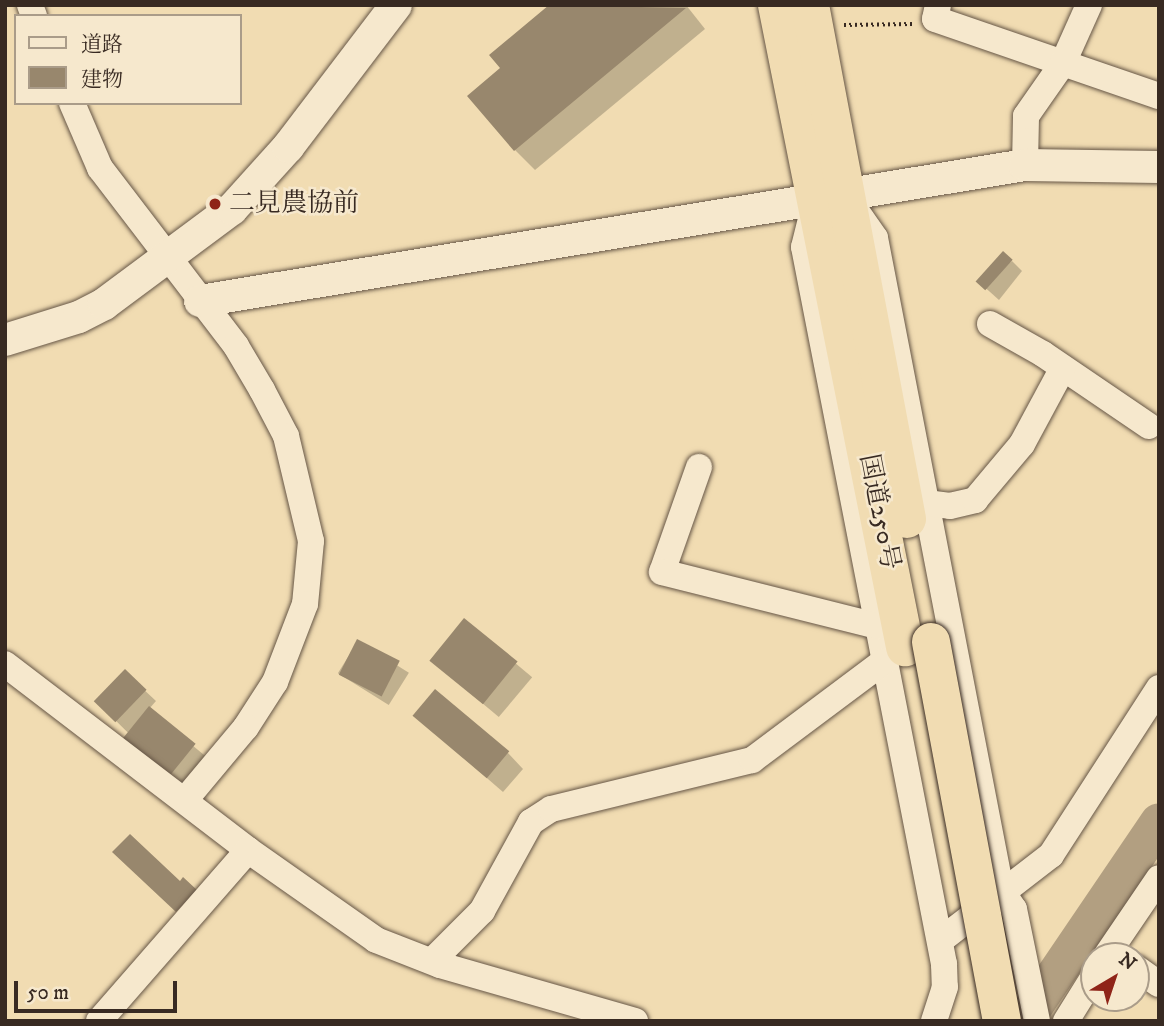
<!DOCTYPE html>
<html>
<head>
<meta charset="utf-8">
<style>
	body { margin:0 }
	#map { position:relative; width:1164px; height:1026px; overflow:hidden; background:#f1dcb2; font-family:"IM FELL DW Pica","Noto Serif JP",serif }
	div>[style] { position:absolute }
	.shadow>* { inset:0; background:#0003; transform-origin:0 0 }
	.river>* { height:38px; margin:-19px; padding:0 19px; transform-origin:19px; border-radius:19px; background:#b29f81 }
	.building>* { inset:0; background:#98876d; transform-origin:0 0 }
	.path>* { height:3.5px; margin-top:-1.75px; transform-origin:0; background:repeating-linear-gradient(90deg,#382a22 0 2px,transparent 0 5.5px) }
	.roads { filter:drop-shadow(0 0 2px #665646) drop-shadow(0 0 2px #665646) }
	.minor>* { height:26px; margin:-13px; padding:0 13px; transform-origin:13px; border-radius:13px; background:#f6e8cd }
	.tertiary>* { height:32px; margin:-16px; padding:0 16px; transform-origin:16px; border-radius:16px; background:#f6e8cd }
	.trunk>* { height:38px; margin:-19px; padding:0 19px; transform-origin:19px; border-radius:19px; background:#f1dcb2 }
	.bridges { filter:drop-shadow(0 0 2px #382a22) drop-shadow(0 0 2px #382a22) }
	.trunk-bridge>* { height:38px; margin:-19px; padding:0 19px; transform-origin:19px; border-radius:19px; background:#f1dcb2 }
	.dots>* { width:19px; height:19px; translate:-50% -50%; box-sizing:border-box; border:4px solid #f6e8cd; border-radius:50% }
	span { translate:-50% -50%; white-space:nowrap; text-align:center; line-height:1.15; -webkit-text-stroke:5px #f6e8cd; paint-order:stroke }
	.poi-label { font-size:26px; color:#382a22 }
	.left { translate:0 -50%; text-align:left }
	.street-label { font-size:26px; color:#382a22 }
	.frame { position:absolute; inset:0; border:7px solid #382a22; pointer-events:none }
	.legend { position:absolute; left:14px; top:14px; width:228px; height:91px; box-sizing:border-box; background:#f6e8cd; border:2px solid #aa9c89; margin:0; padding:9px 12px; list-style:none; font-size:21px; color:#382a22 }
	.legend li { display:flex; align-items:center; gap:14px; height:35px }
	.legend b { width:35px; border:2px solid #aa9c89 }
	.north { position:absolute; left:1080px; top:942px; width:70px; height:70px; box-sizing:border-box; background:#f6e8cd; border:2px solid #aa9c89; border-radius:50%; rotate:39deg; font-size:19px; font-weight:700; line-height:28px; text-align:center; color:#382a22 }
	.north::after { content:''; display:block; margin:auto; width:24px; height:32px; background:#8f2418; clip-path:polygon(50% 0,100% 100%,50% 72%,0 100%) }
	.scale { position:absolute; left:14px; top:981px; width:163px; height:32px; box-sizing:border-box; border:4px solid #382a22; border-top:0; padding-left:9px; font-size:21px; line-height:24px; white-space:nowrap; color:#382a22; -webkit-text-stroke:5px #f6e8cd; paint-order:stroke }
</style>
</head>
<body>
<div id="map">
	<div class="shadow">
		<i style="clip-path:polygon(552px 5px,686px 5px,705px 29px,535px 170px,515px 150px,503px 68px)"></i>
		<i style="clip-path:polygon(1012px 261px,1022px 271px,999px 300px,980px 283px)"></i>
		<i style="left:464px;top:620px;width:89px;height:52px;rotate:40deg"></i>
		<i style="left:358px;top:641px;width:60px;height:38px;rotate:32deg"></i>
		<i style="clip-path:polygon(125px 672px,156px 701px,149px 709px,210px 760px,186px 790px,107px 712px)"></i>
		<i style="clip-path:polygon(414px 715px,508px 753px,523px 769px,503px 792px)"></i>
	</div>
	<div class="river">
		<i style="left:1024px;top:1021px;width:240px;rotate:-55.8deg"></i>
	</div>
	<div class="building">
		<i style="clip-path:polygon(549px 5px,686px 8px,514px 151px,467px 96px,500px 68px,489px 55px)"></i>
		<i style="left:1003px;top:251px;width:13px;height:41px;rotate:42deg"></i>
		<i style="left:464px;top:618px;width:69px;height:55px;rotate:39deg"></i>
		<i style="left:357px;top:639px;width:48px;height:40px;rotate:27deg"></i>
		<i style="left:125px;top:669px;width:30px;height:45px;rotate:44deg"></i>
		<i style="left:435px;top:689px;width:97px;height:35px;rotate:40deg"></i>
		<i style="left:149px;top:706px;width:60px;height:43px;rotate:39deg"></i>
		<i style="clip-path:polygon(130px 834px,180px 881px,183px 877px,197px 890px,176px 912px,112px 852px)"></i>
	</div>
	<div class="path">
		<i style="left:844px;top:25px;width:69px;rotate:-0.8deg"></i>
	</div>
	<div class="roads">
		<div class="minor">
			<i style="left:30px;top:5px;width:12px;rotate:70deg"></i>
			<i style="left:938px;top:5px;width:14px;rotate:102deg"></i>
			<i style="left:935px;top:19px;width:237px;rotate:19deg"></i>
			<i style="left:72px;top:103px;width:71px;rotate:66.7deg"></i>
			<i style="left:100px;top:168px;width:224px;rotate:52.6deg"></i>
			<i style="left:236px;top:346px;width:51px;rotate:59.4deg"></i>
			<i style="left:262px;top:390px;width:52px;rotate:62.4deg"></i>
			<i style="left:286px;top:436px;width:108px;rotate:76.6deg"></i>
			<i style="left:311px;top:541px;width:63px;rotate:95.4deg"></i>
			<i style="left:305px;top:604px;width:84px;rotate:111deg"></i>
			<i style="left:275px;top:682px;width:54px;rotate:122.8deg"></i>
			<i style="left:246px;top:727px;width:95px;rotate:129.9deg"></i>
			<i style="left:1025px;top:165px;width:49px;rotate:-88.8deg"></i>
			<i style="left:1026px;top:116px;width:65px;rotate:-55.1deg"></i>
			<i style="left:1063px;top:63px;width:64px;rotate:-65.9deg"></i>
			<i style="left:852px;top:205px;width:40px;rotate:55.1deg"></i>
			<i style="left:875px;top:238px;width:664px;rotate:79.06deg"></i>
			<i style="left:1001px;top:890px;width:23px;rotate:56deg"></i>
			<i style="left:1014px;top:909px;width:114px;rotate:78.4deg"></i>
			<i style="left:813px;top:211px;width:37px;rotate:104deg"></i>
			<i style="left:804px;top:247px;width:731px;rotate:78.95deg"></i>
			<i style="left:944px;top:964px;width:23px;rotate:88deg"></i>
			<i style="left:945px;top:987px;width:36px;rotate:108deg"></i>
			<i style="left:990px;top:324px;width:61px;rotate:29.5deg"></i>
			<i style="left:1043px;top:354px;width:128px;rotate:34.2deg"></i>
			<i style="left:699px;top:467px;width:111px;rotate:109.4deg"></i>
			<i style="left:662px;top:572px;width:222px;rotate:14.1deg"></i>
			<i style="left:926px;top:503px;width:24px;rotate:7deg"></i>
			<i style="left:950px;top:506px;width:26px;rotate:-13deg"></i>
			<i style="left:975px;top:500px;width:73px;rotate:-50deg"></i>
			<i style="left:1022px;top:444px;width:86px;rotate:-61.7deg"></i>
			<i style="left:5px;top:664px;width:306px;rotate:37.4deg"></i>
			<i style="left:248px;top:850px;width:156px;rotate:35.1deg"></i>
			<i style="left:376px;top:940px;width:69px;rotate:21.3deg"></i>
			<i style="left:440px;top:965px;width:203px;rotate:16deg"></i>
			<i style="left:941px;top:940px;width:139px;rotate:-37.7deg"></i>
			<i style="left:1051px;top:855px;width:199px;rotate:-57.1deg"></i>
			<i style="left:1106px;top:956px;width:94px;rotate:-55.8deg"></i>
			<i style="left:432px;top:961px;width:71px;rotate:-45deg"></i>
			<i style="left:482px;top:911px;width:102px;rotate:-61.2deg"></i>
			<i style="left:531px;top:822px;width:24px;rotate:-33deg"></i>
			<i style="left:551px;top:809px;width:207px;rotate:-13.7deg"></i>
			<i style="left:752px;top:760px;width:164px;rotate:-36.8deg"></i>
			<i style="left:1136px;top:968px;width:28px;rotate:35deg"></i>
			<i style="left:99px;top:1021px;width:227px;rotate:-48.9deg"></i>
			<i style="left:1066px;top:1021px;width:53px;rotate:-58.1deg"></i>
		</div>
		<div class="tertiary">
			<i style="left:200px;top:301px;width:836px;rotate:-9.36deg"></i>
			<i style="left:1025px;top:165px;width:134px;rotate:0.9deg"></i>
			<i style="left:5px;top:340px;width:77px;rotate:-17.3deg"></i>
			<i style="left:79px;top:317px;width:28px;rotate:-27deg"></i>
			<i style="left:104px;top:304px;width:159px;rotate:-36.6deg"></i>
			<i style="left:232px;top:209px;width:84px;rotate:-47.9deg"></i>
			<i style="left:288px;top:147px;width:178px;rotate:-52.7deg"></i>
		</div>
		<div class="trunk">
			<i style="left:777px;top:5px;width:655px;rotate:78.72deg"></i>
			<i style="left:810px;top:5px;width:523px;rotate:79.31deg"></i>
		</div>
	</div>
	<div class="bridges">
		<div class="trunk-bridge">
			<i style="left:931px;top:642px;width:386px;rotate:79.4deg"></i>
		</div>
	</div>
	<div class="dots">
		<i style="left:215px;top:204px;background:#8f2418"></i>
	</div>
	<div class="poi-label">
		<span class="left" style="left:229px;top:204px">二見農協前</span>
	</div>
	<div class="street-label">
		<span style="left:879px;top:512px;rotate:79deg">国道250号</span>
	</div>
	<div class="frame"></div>
	<ul class="legend">
	<li><b style="height:9px;background:#f6e8cd"></b>道路</li>
	<li><b style="height:19px;background:#98876d"></b>建物</li>
	</ul>
	<div class="north">N</div>
	<div class="scale">50 m</div>
</div>
</body>
</html>
